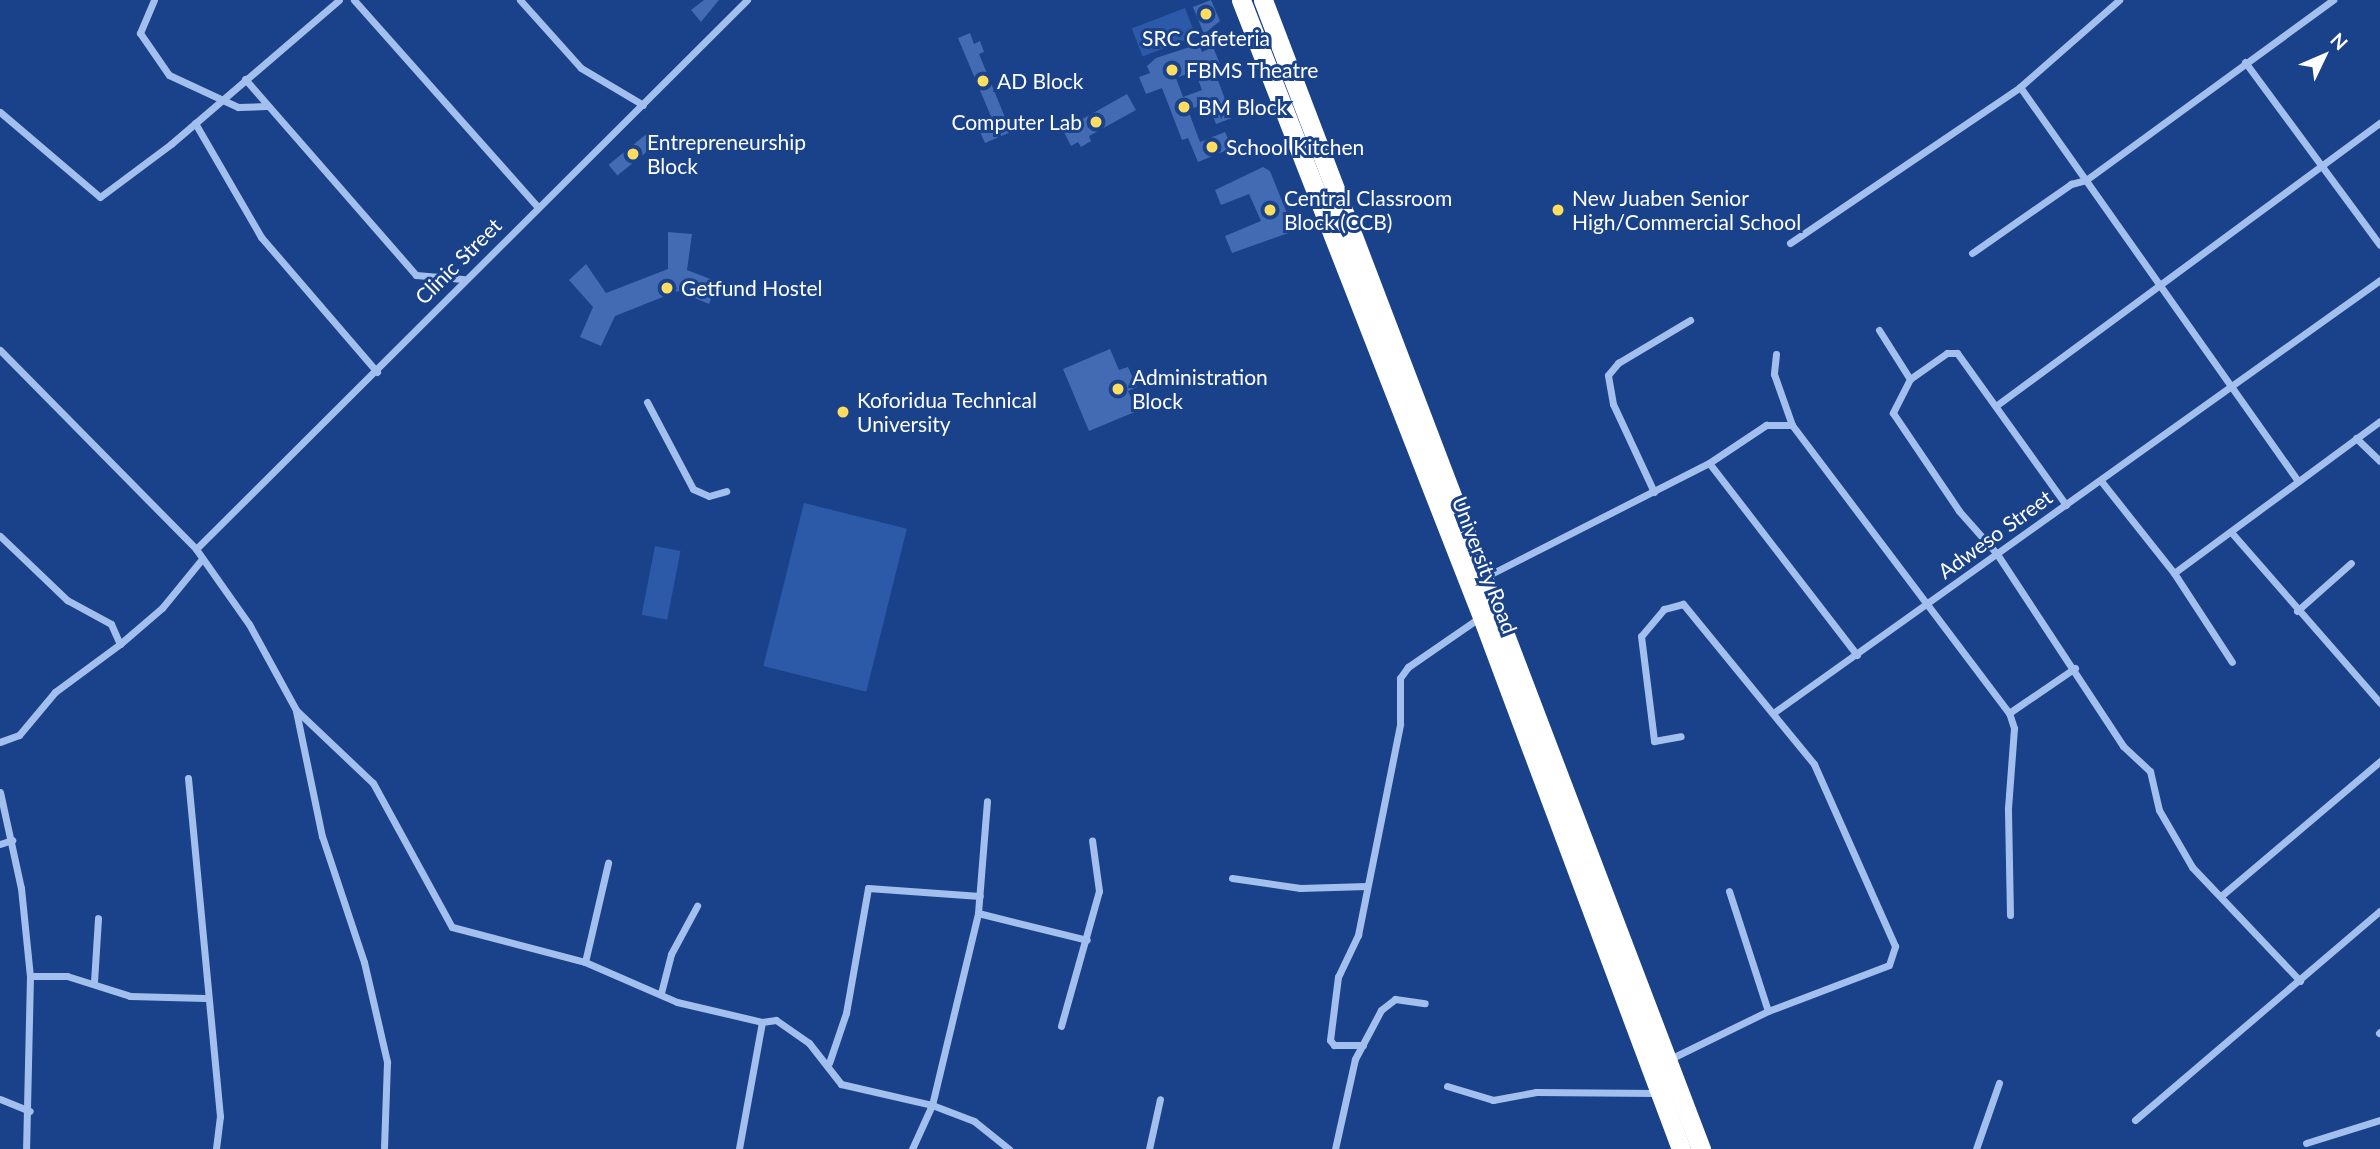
<!DOCTYPE html>
<html>
<head>
<meta charset="utf-8">
<style>
	body { margin:0 }
	#map { position:relative; width:2380px; height:1149px; overflow:hidden; background:#19428a; font-family:Lato,sans-serif }
	div>[style] { position:absolute }
	.green>* { inset:0; background:#2c5aa8; transform-origin:0 0 }
	.building>* { inset:0; background:#426bb3; transform-origin:0 0 }
	.street>* { height:7px; margin:-3.5px; padding:0 3.5px; transform-origin:3.5px; border-radius:3.5px; background:#a3bfed }
	.highway>* { height:19px; margin:-9.5px; padding:0 9.5px; transform-origin:9.5px; border-radius:9.5px; background:#fff }
	.dots>* { width:19px; height:19px; translate:-50% -50%; box-sizing:border-box; border:4px solid #19428a; border-radius:50% }
	span { translate:-50% -50%; white-space:nowrap; text-align:center; line-height:1.15; -webkit-text-stroke:6px #19428a; paint-order:stroke }
	.poi-label { font-size:21px; color:#fff }
	.left { translate:0 -50%; text-align:left }
	.right { translate:-100% -50%; text-align:right }
	.street-label { font-size:21px; color:#fff }
	.north { position:absolute; left:2289px; top:21px; width:70px; height:70px; -webkit-text-stroke:5px #19428a; paint-order:stroke; rotate:46deg; font-size:19px; font-weight:700; line-height:28px; text-align:center; color:#fff }
	.north::after { content:''; display:block; margin:auto; width:24px; height:32px; background:#fff; clip-path:polygon(50% 0,100% 100%,50% 72%,0 100%) }
</style>
</head>
<body>
<div id="map">
	<div class="green">
		<i style="left:1185px;top:8px;width:30px;height:57px;rotate:69deg"></i>
		<i style="left:804px;top:503px;width:106px;height:168px;rotate:14deg"></i>
		<i style="left:655px;top:546px;width:26px;height:70px;rotate:11deg"></i>
	</div>
	<div class="building">
		<i style="clip-path:polygon(704px 0,719px 0,701px 22px,691px 10px)"></i>
		<i style="clip-path:polygon(1211px 0,1220px 21px,1204px 34px,1193px 7px)"></i>
		<i style="clip-path:polygon(970px 33px,974px 44px,980px 41px,984px 52px,979px 54px,1011px 132px,985px 143px,980px 132px,995px 126px,958px 38px)"></i>
		<i style="clip-path:polygon(evenodd,1199px 44px,1202px 52px,1213px 47px,1220px 64px,1213px 67px,1232px 118px,1216px 124px,1208px 103px,1188px 110px,1200px 142px,1225px 132px,1232px 148px,1198px 162px,1188px 138px,1182px 140px,1162px 88px,1146px 94px,1139px 77px,1150px 73px,1147px 66px,1156px 58px,1199px 44px,1195px 71px,1202px 90px,1183px 97px,1176px 78px,1195px 71px)"></i>
		<i style="clip-path:polygon(1127px 94px,1136px 110px,1089px 136px,1091px 141px,1081px 147px,1078px 142px,1071px 146px,1063px 130px)"></i>
		<i style="left:649px;top:132px;width:14px;height:52px;rotate:51deg"></i>
		<i style="clip-path:polygon(1263px 167px,1270px 171px,1294px 231px,1232px 253px,1225px 236px,1261px 221px,1249px 194px,1221px 205px,1215px 190px)"></i>
		<i style="clip-path:polygon(668px 232px,692px 234px,687px 270px,718px 282px,709px 304px,678px 291px,615px 316px,601px 346px,580px 337px,593px 307px,569px 280px,586px 264px,606px 293px,668px 269px)"></i>
		<i style="clip-path:polygon(1110px 349px,1119px 370px,1128px 367px,1137px 387px,1128px 391px,1137px 411px,1089px 431px,1063px 369px)"></i>
	</div>
	<div class="street">
		<i style="left:154px;top:0;width:36px;rotate:113deg"></i>
		<i style="left:140px;top:33px;width:51px;rotate:55.4deg"></i>
		<i style="left:169px;top:75px;width:76px;rotate:24.9deg"></i>
		<i style="left:238px;top:107px;width:28px;rotate:-2deg"></i>
		<i style="left:354px;top:0;width:277px;rotate:48.4deg"></i>
		<i style="left:520px;top:0;width:91px;rotate:48.1deg"></i>
		<i style="left:581px;top:68px;width:72px;rotate:30.8deg"></i>
		<i style="left:2245px;top:62px;width:227px;rotate:53.6deg"></i>
		<i style="left:245px;top:79px;width:260px;rotate:48.9deg"></i>
		<i style="left:416px;top:275px;width:47px;rotate:4.9deg"></i>
		<i style="left:2020px;top:87px;width:481px;rotate:54.8deg"></i>
		<i style="left:0;top:112px;width:131px;rotate:40.4deg"></i>
		<i style="left:100px;top:197px;width:89px;rotate:-36.7deg"></i>
		<i style="left:171px;top:144px;width:221px;rotate:-40.6deg"></i>
		<i style="left:195px;top:123px;width:132px;rotate:59.9deg"></i>
		<i style="left:261px;top:237px;width:178px;rotate:49.3deg"></i>
		<i style="left:1790px;top:243px;width:278px;rotate:-34.1deg"></i>
		<i style="left:2020px;top:87px;width:132px;rotate:-41.3deg"></i>
		<i style="left:1972px;top:253px;width:121px;rotate:-34.9deg"></i>
		<i style="left:2071px;top:184px;width:16px;rotate:-15deg"></i>
		<i style="left:2086px;top:180px;width:306px;rotate:-36.1deg"></i>
		<i style="left:1879px;top:330px;width:58px;rotate:57.7deg"></i>
		<i style="left:0;top:350px;width:279px;rotate:45.4deg"></i>
		<i style="left:196px;top:549px;width:92px;rotate:54.8deg"></i>
		<i style="left:249px;top:624px;width:98px;rotate:61.3deg"></i>
		<i style="left:296px;top:710px;width:106px;rotate:43.5deg"></i>
		<i style="left:373px;top:783px;width:164px;rotate:61.3deg"></i>
		<i style="left:452px;top:927px;width:138px;rotate:14.7deg"></i>
		<i style="left:585px;top:962px;width:100px;rotate:23.5deg"></i>
		<i style="left:677px;top:1002px;width:87px;rotate:13.2deg"></i>
		<i style="left:762px;top:1022px;width:129px;rotate:100.3deg"></i>
		<i style="left:1776px;top:354px;width:20px;rotate:96deg"></i>
		<i style="left:1774px;top:374px;width:54px;rotate:70.6deg"></i>
		<i style="left:647px;top:402px;width:98px;rotate:62.1deg"></i>
		<i style="left:693px;top:489px;width:17px;rotate:24deg"></i>
		<i style="left:709px;top:496px;width:18px;rotate:-16deg"></i>
		<i style="left:1997px;top:405px;width:476px;rotate:-36.4deg"></i>
		<i style="left:2356px;top:438px;width:33px;rotate:44deg"></i>
		<i style="left:2101px;top:481px;width:117px;rotate:51.6deg"></i>
		<i style="left:2174px;top:573px;width:256px;rotate:-36.4deg"></i>
		<i style="left:1654px;top:492px;width:97px;rotate:-115deg"></i>
		<i style="left:1613px;top:404px;width:29px;rotate:-100deg"></i>
		<i style="left:1608px;top:375px;width:16px;rotate:-50deg"></i>
		<i style="left:1618px;top:363px;width:84px;rotate:-30.8deg"></i>
		<i style="left:2066px;top:505px;width:187px;rotate:-125.6deg"></i>
		<i style="left:1957px;top:353px;width:10px;rotate:180deg"></i>
		<i style="left:1947px;top:353px;width:45px;rotate:144.9deg"></i>
		<i style="left:1910px;top:379px;width:38px;rotate:117deg"></i>
		<i style="left:1893px;top:413px;width:118px;rotate:56deg"></i>
		<i style="left:1959px;top:511px;width:57px;rotate:48.5deg"></i>
		<i style="left:1997px;top:554px;width:230px;rotate:56.7deg"></i>
		<i style="left:2123px;top:746px;width:37px;rotate:43deg"></i>
		<i style="left:2150px;top:771px;width:40px;rotate:77deg"></i>
		<i style="left:2159px;top:810px;width:66px;rotate:59.9deg"></i>
		<i style="left:2192px;top:867px;width:157px;rotate:46.5deg"></i>
		<i style="left:2231px;top:532px;width:227px;rotate:48.9deg"></i>
		<i style="left:0;top:536px;width:93px;rotate:43.7deg"></i>
		<i style="left:67px;top:600px;width:50px;rotate:28.6deg"></i>
		<i style="left:111px;top:624px;width:22px;rotate:66deg"></i>
		<i style="left:120px;top:644px;width:81px;rotate:143.6deg"></i>
		<i style="left:55px;top:692px;width:56px;rotate:129.9deg"></i>
		<i style="left:19px;top:735px;width:20px;rotate:160deg"></i>
		<i style="left:196px;top:549px;width:778px;rotate:-44.9deg"></i>
		<i style="left:2174px;top:573px;width:106px;rotate:56.9deg"></i>
		<i style="left:1485px;top:577px;width:251px;rotate:-27deg"></i>
		<i style="left:2297px;top:611px;width:72px;rotate:-41.6deg"></i>
		<i style="left:120px;top:644px;width:55px;rotate:-40.6deg"></i>
		<i style="left:162px;top:608px;width:63px;rotate:-50.8deg"></i>
		<i style="left:1857px;top:655px;width:242px;rotate:-127.6deg"></i>
		<i style="left:1709px;top:463px;width:69px;rotate:-33.7deg"></i>
		<i style="left:1766px;top:425px;width:26px"></i>
		<i style="left:1792px;top:425px;width:361px;rotate:53deg"></i>
		<i style="left:296px;top:711px;width:128px;rotate:78.3deg"></i>
		<i style="left:322px;top:836px;width:133px;rotate:71.6deg"></i>
		<i style="left:364px;top:962px;width:103px;rotate:77deg"></i>
		<i style="left:387px;top:1062px;width:87px;rotate:92deg"></i>
		<i style="left:1776px;top:711px;width:742px;rotate:-35.51deg"></i>
		<i style="left:188px;top:778px;width:340px;rotate:84.6deg"></i>
		<i style="left:220px;top:1116px;width:33px;rotate:97deg"></i>
		<i style="left:0;top:792px;width:98px;rotate:77.7deg"></i>
		<i style="left:21px;top:888px;width:88px;rotate:84.2deg"></i>
		<i style="left:30px;top:976px;width:173px;rotate:91.3deg"></i>
		<i style="left:0;top:844px;width:13px;rotate:-18deg"></i>
		<i style="left:1232px;top:878px;width:69px;rotate:8.4deg"></i>
		<i style="left:1300px;top:888px;width:67px;rotate:-1.7deg"></i>
		<i style="left:1729px;top:891px;width:126px;rotate:72deg"></i>
		<i style="left:2221px;top:896px;width:209px;rotate:-40.3deg"></i>
		<i style="left:978px;top:913px;width:112px;rotate:13.9deg"></i>
		<i style="left:2010px;top:915px;width:107px;rotate:-91.1deg"></i>
		<i style="left:2008px;top:808px;width:80px;rotate:-85.7deg"></i>
		<i style="left:2014px;top:728px;width:16px;rotate:-108deg"></i>
		<i style="left:2009px;top:713px;width:80px;rotate:-34.3deg"></i>
		<i style="left:585px;top:962px;width:102px;rotate:-76.9deg"></i>
		<i style="left:30px;top:976px;width:37px"></i>
		<i style="left:67px;top:976px;width:66px;rotate:17.6deg"></i>
		<i style="left:130px;top:996px;width:75px;rotate:1.5deg"></i>
		<i style="left:94px;top:982px;width:64px;rotate:-86.4deg"></i>
		<i style="left:661px;top:993px;width:40px;rotate:-75.6deg"></i>
		<i style="left:671px;top:954px;width:55px;rotate:-61.6deg"></i>
		<i style="left:762px;top:1022px;width:14px;rotate:-8deg"></i>
		<i style="left:776px;top:1020px;width:40px;rotate:34.9deg"></i>
		<i style="left:809px;top:1043px;width:52px;rotate:52deg"></i>
		<i style="left:841px;top:1084px;width:93px;rotate:13deg"></i>
		<i style="left:932px;top:1105px;width:45px;rotate:20.9deg"></i>
		<i style="left:974px;top:1121px;width:45px;rotate:38.7deg"></i>
		<i style="left:1061px;top:1026px;width:140px;rotate:-74.3deg"></i>
		<i style="left:1099px;top:891px;width:51px;rotate:-97.8deg"></i>
		<i style="left:2379px;top:1033px;width:1px;rotate:-45deg"></i>
		<i style="left:1363px;top:1045px;width:29px;rotate:180deg"></i>
		<i style="left:1334px;top:1045px;width:6px;rotate:-129deg"></i>
		<i style="left:1330px;top:1040px;width:64px;rotate:-82.8deg"></i>
		<i style="left:1338px;top:977px;width:47px;rotate:-64.5deg"></i>
		<i style="left:1358px;top:935px;width:215px;rotate:-78.7deg"></i>
		<i style="left:1400px;top:724px;width:46px;rotate:-90deg"></i>
		<i style="left:1400px;top:678px;width:14px;rotate:-54deg"></i>
		<i style="left:1408px;top:667px;width:86px;rotate:-34.6deg"></i>
		<i style="left:1670px;top:1059px;width:109px;rotate:-26.1deg"></i>
		<i style="left:1768px;top:1011px;width:129px;rotate:-20.8deg"></i>
		<i style="left:1889px;top:965px;width:20px;rotate:-72deg"></i>
		<i style="left:1895px;top:946px;width:199px;rotate:-114deg"></i>
		<i style="left:1814px;top:764px;width:207px;rotate:-129.3deg"></i>
		<i style="left:1683px;top:604px;width:20px;rotate:165deg"></i>
		<i style="left:1664px;top:609px;width:35px;rotate:130deg"></i>
		<i style="left:1641px;top:636px;width:106px;rotate:82.9deg"></i>
		<i style="left:1654px;top:741px;width:27px;rotate:-10deg"></i>
		<i style="left:829px;top:1063px;width:53px;rotate:-71.2deg"></i>
		<i style="left:846px;top:1013px;width:127px;rotate:-80deg"></i>
		<i style="left:868px;top:888px;width:112px;rotate:4.1deg"></i>
		<i style="left:1447px;top:1086px;width:48px;rotate:16.9deg"></i>
		<i style="left:1493px;top:1100px;width:44px;rotate:-10.5deg"></i>
		<i style="left:1536px;top:1092px;width:121px;rotate:0.5deg"></i>
		<i style="left:0;top:1099px;width:32px;rotate:22deg"></i>
		<i style="left:2135px;top:1120px;width:322px;rotate:-40.5deg"></i>
		<i style="left:2306px;top:1143px;width:77px;rotate:-17.3deg"></i>
		<i style="left:912px;top:1149px;width:48px;rotate:-65.6deg"></i>
		<i style="left:932px;top:1105px;width:197px;rotate:-76.5deg"></i>
		<i style="left:978px;top:913px;width:112px;rotate:-85.4deg"></i>
		<i style="left:1149px;top:1149px;width:51px;rotate:-77.6deg"></i>
		<i style="left:1335px;top:1149px;width:92px;rotate:-77.5deg"></i>
		<i style="left:1355px;top:1059px;width:55px;rotate:-62deg"></i>
		<i style="left:1381px;top:1010px;width:18px;rotate:-38deg"></i>
		<i style="left:1395px;top:999px;width:30px;rotate:8deg"></i>
		<i style="left:1976px;top:1149px;width:70px;rotate:-70.8deg"></i>
	</div>
	<div class="highway">
		<i style="left:1241px;top:0;width:662px;rotate:68.66deg"></i>
		<i style="left:1482px;top:617px;width:568px;rotate:69.49deg"></i>
		<i style="left:1263px;top:0;width:1230px;rotate:69.13deg"></i>
	</div>
	<div class="dots">
		<i style="left:1206px;top:14px;background:#ffdd5f"></i>
		<i style="left:1172px;top:70px;background:#ffdd5f"></i>
		<i style="left:983px;top:81px;background:#ffdd5f"></i>
		<i style="left:1184px;top:107px;background:#ffdd5f"></i>
		<i style="left:1096px;top:122px;background:#ffdd5f"></i>
		<i style="left:1212px;top:147px;background:#ffdd5f"></i>
		<i style="left:633px;top:154px;background:#ffdd5f"></i>
		<i style="left:1270px;top:210px;background:#ffdd5f"></i>
		<i style="left:1558px;top:210px;background:#ffdd5f"></i>
		<i style="left:667px;top:288px;background:#ffdd5f"></i>
		<i style="left:1118px;top:389px;background:#ffdd5f"></i>
		<i style="left:843px;top:412px;background:#ffdd5f"></i>
	</div>
	<div class="poi-label">
		<span style="left:1206px;top:38px">SRC Cafeteria</span>
		<span class="left" style="left:1186px;top:70px">FBMS Theatre</span>
		<span class="left" style="left:997px;top:81px">AD Block</span>
		<span class="left" style="left:1198px;top:107px">BM Block</span>
		<span class="right" style="left:1082px;top:122px">Computer Lab</span>
		<span class="left" style="left:647px;top:154px">Entrepreneurship<br>Block</span>
		<span class="left" style="left:1226px;top:147px">School Kitchen</span>
		<span class="left" style="left:1284px;top:210px">Central Classroom<br>Block (CCB)</span>
		<span class="left" style="left:1572px;top:210px">New Juaben Senior<br>High/Commercial School</span>
		<span class="left" style="left:681px;top:288px">Getfund Hostel</span>
		<span class="left" style="left:1132px;top:389px">Administration<br>Block</span>
		<span class="left" style="left:857px;top:412px">Koforidua Technical<br>University</span>
	</div>
	<div class="street-label">
		<span style="left:458px;top:261px;rotate:-45deg">Clinic Street</span>
		<span style="left:1995px;top:534px;rotate:-36deg">Adweso Street</span>
		<span style="left:1485px;top:565px;rotate:69deg">University Road</span>
	</div>
	<div class="north">N</div>
</div>
</body>
</html>
